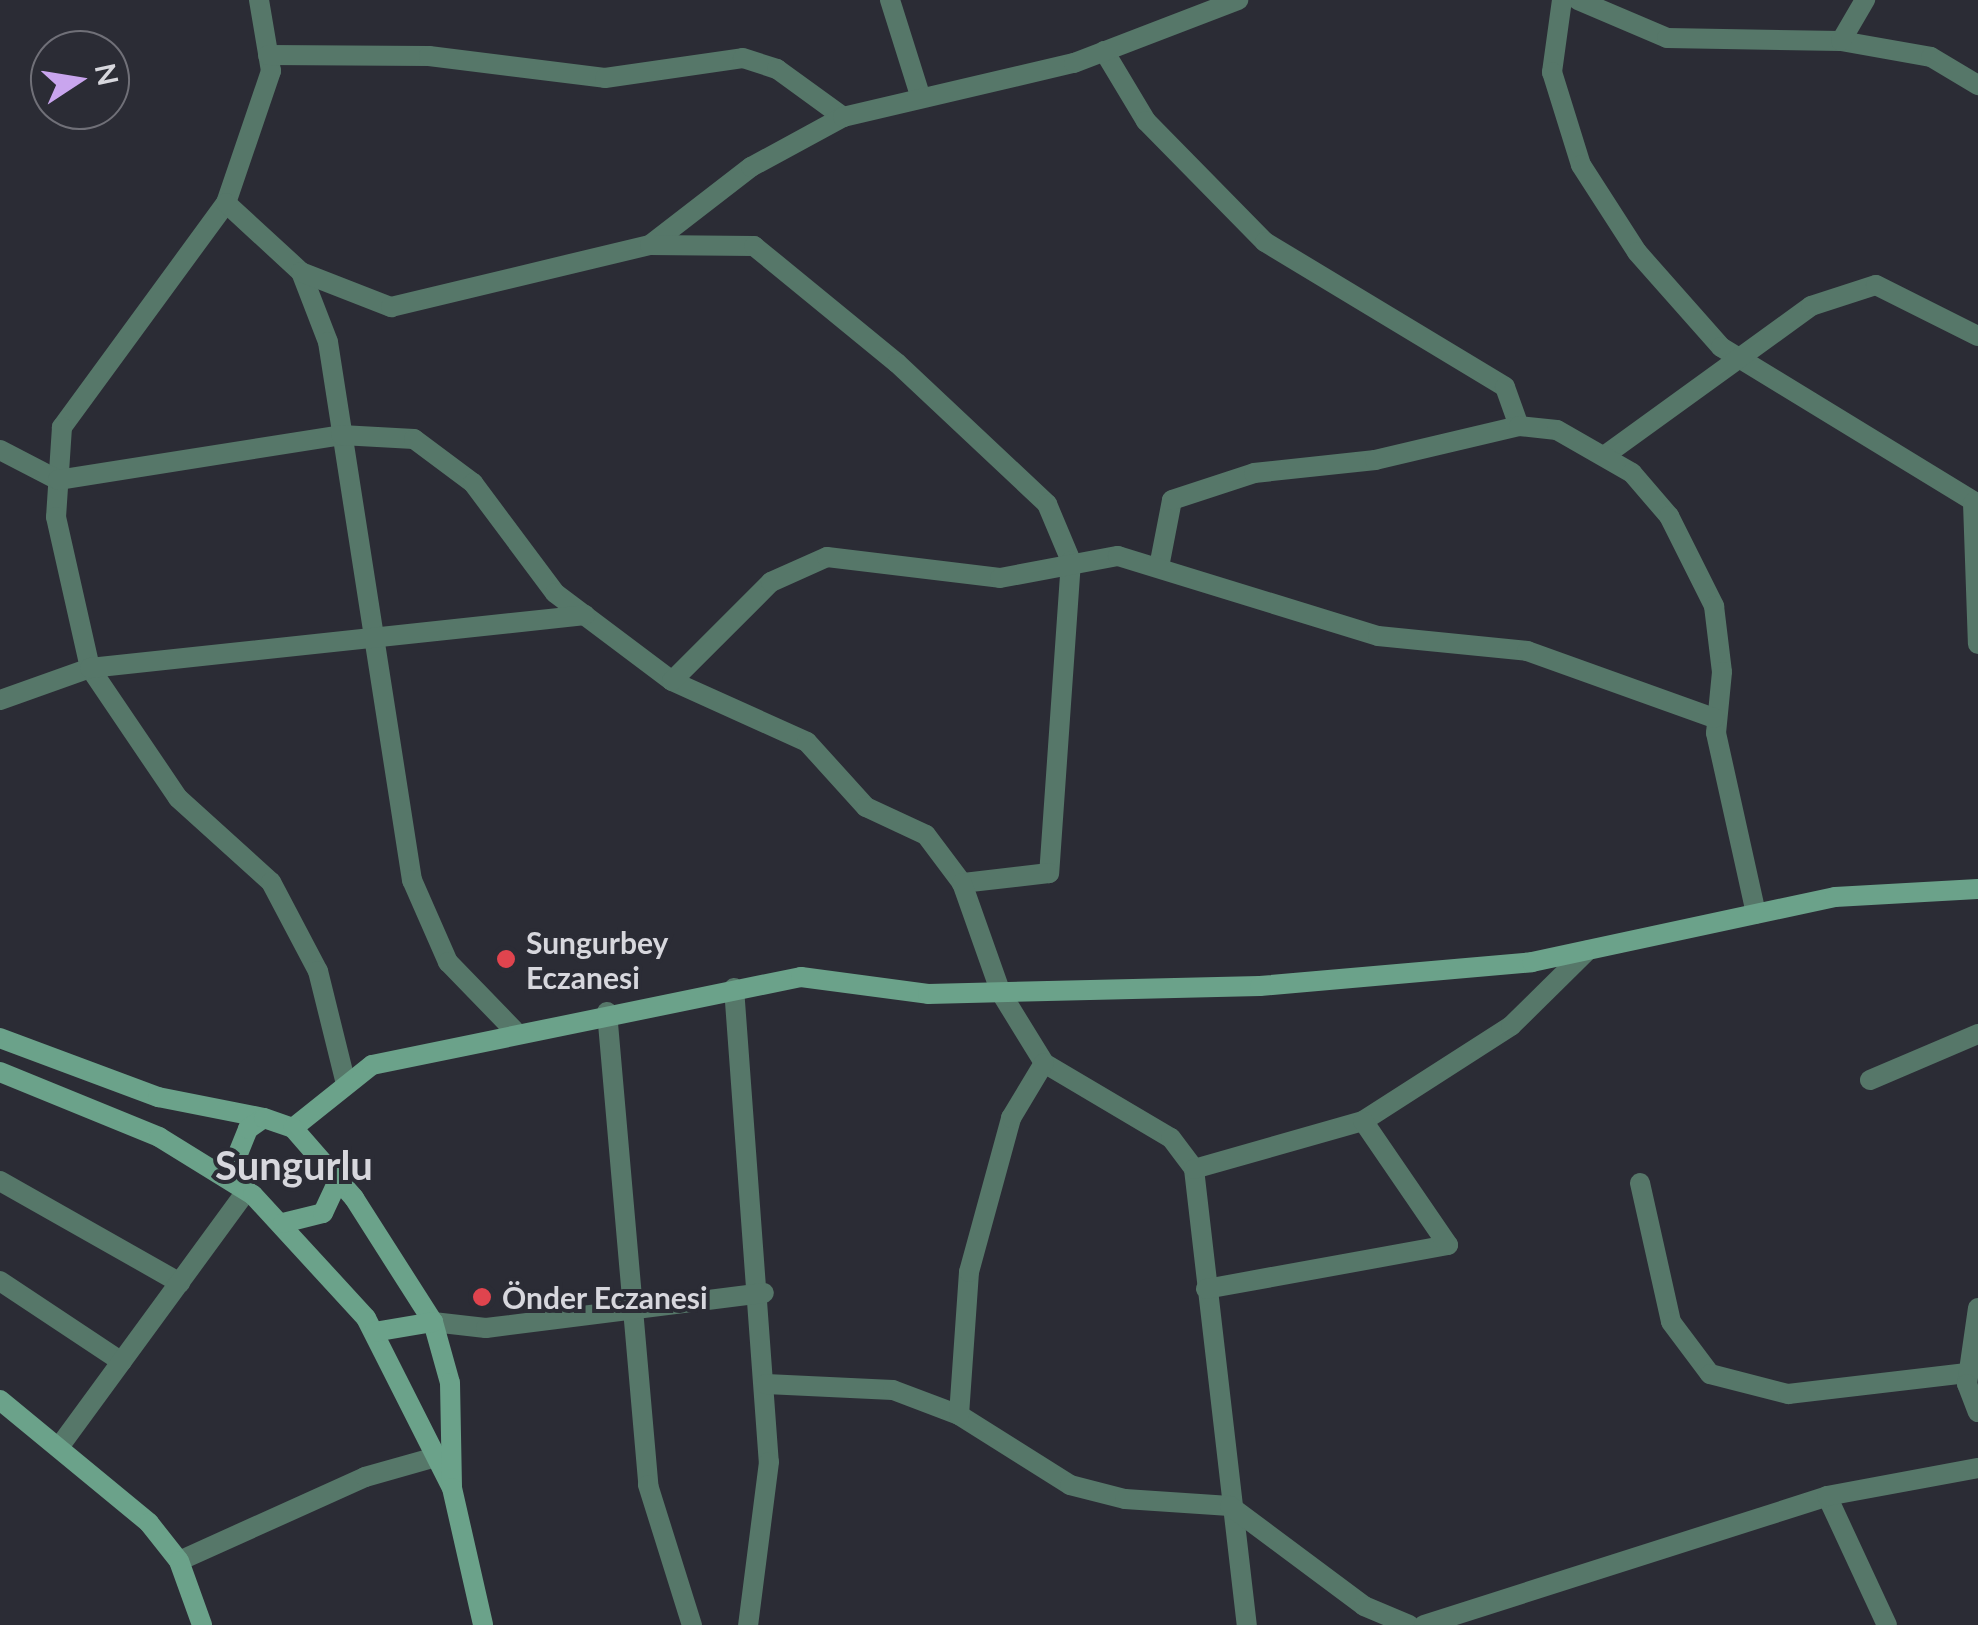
<!DOCTYPE html>
<html>
<head>
<meta charset="utf-8">
<style>
	body { margin:0 }
	#map { position:relative; width:1978px; height:1625px; overflow:hidden; background:#2b2c35; font-family:Lato,sans-serif }
	div>[style] { position:absolute }
	.street>* { height:20px; margin:-10px; padding:0 10px; transform-origin:10px; border-radius:10px; background:#567769 }
	.secondary>* { height:20px; margin:-10px; padding:0 10px; transform-origin:10px; border-radius:10px; background:#6ba28a }
	.dots>* { width:28px; height:28px; translate:-50% -50%; box-sizing:border-box; border:5px solid #2b2c35; border-radius:50% }
	span { translate:-50% -50%; white-space:nowrap; text-align:center; line-height:1.15; -webkit-text-stroke:8px #2b2c35; paint-order:stroke }
	.poi-label { font-size:30px; color:#d7d7dd; font-weight:700 }
	.left { translate:0 -50%; text-align:left }
	.district-label { font-size:40px; color:#d7d7dd; font-weight:700 }
	.north { position:absolute; left:30px; top:30px; width:100px; height:100px; box-sizing:border-box; background:#2b2c35; border:2px solid #707078; border-radius:50%; rotate:78deg; font-size:28px; font-weight:700; line-height:40px; text-align:center; color:#d7d7dd }
	.north::after { content:''; display:block; margin:auto; width:35px; height:45px; background:#c9a5ee; clip-path:polygon(50% 0,100% 100%,50% 72%,0 100%) }
</style>
</head>
<body>
<div id="map">
	<div class="street">
		<i style="left:259px;top:0;width:72px;rotate:80.4deg"></i>
		<i style="left:271px;top:71px;width:139px;rotate:108.8deg"></i>
		<i style="left:226px;top:203px;width:278px;rotate:126.2deg"></i>
		<i style="left:62px;top:427px;width:90px;rotate:93.8deg"></i>
		<i style="left:56px;top:517px;width:155px;rotate:77.3deg"></i>
		<i style="left:90px;top:668px;width:157px;rotate:55.9deg"></i>
		<i style="left:178px;top:798px;width:125px;rotate:42.1deg"></i>
		<i style="left:271px;top:882px;width:101px;rotate:62.2deg"></i>
		<i style="left:318px;top:971px;width:112px;rotate:76.1deg"></i>
		<i style="left:890px;top:0;width:100px;rotate:72.5deg"></i>
		<i style="left:1562px;top:0;width:73px;rotate:97.9deg"></i>
		<i style="left:1552px;top:72px;width:97px;rotate:72.7deg"></i>
		<i style="left:1581px;top:165px;width:103px;rotate:57.2deg"></i>
		<i style="left:1637px;top:252px;width:127px;rotate:48.5deg"></i>
		<i style="left:1721px;top:347px;width:301px;rotate:31.4deg"></i>
		<i style="left:1578px;top:0;width:97px;rotate:23.1deg"></i>
		<i style="left:1667px;top:38px;width:174px;rotate:1deg"></i>
		<i style="left:1841px;top:41px;width:91px;rotate:10.1deg"></i>
		<i style="left:1931px;top:57px;width:55px;rotate:30.8deg"></i>
		<i style="left:1841px;top:41px;width:48px;rotate:-59.7deg"></i>
		<i style="left:1104px;top:51px;width:82px;rotate:59deg"></i>
		<i style="left:1146px;top:121px;width:170px;rotate:45.5deg"></i>
		<i style="left:1265px;top:242px;width:280px;rotate:31.1deg"></i>
		<i style="left:1505px;top:387px;width:41px;rotate:70.3deg"></i>
		<i style="left:268px;top:55px;width:161px;rotate:0.4deg"></i>
		<i style="left:429px;top:56px;width:177px;rotate:7.1deg"></i>
		<i style="left:605px;top:78px;width:139px;rotate:-8.2deg"></i>
		<i style="left:743px;top:58px;width:36px;rotate:18deg"></i>
		<i style="left:777px;top:69px;width:82px;rotate:36deg"></i>
		<i style="left:226px;top:203px;width:102px;rotate:42.6deg"></i>
		<i style="left:301px;top:272px;width:75px;rotate:68.9deg"></i>
		<i style="left:328px;top:342px;width:545px;rotate:81.13deg"></i>
		<i style="left:412px;top:880px;width:90px;rotate:66.3deg"></i>
		<i style="left:448px;top:962px;width:95px;rotate:45.9deg"></i>
		<i style="left:650px;top:245px;width:128px;rotate:-37.7deg"></i>
		<i style="left:751px;top:167px;width:105px;rotate:-28.5deg"></i>
		<i style="left:843px;top:117px;width:237px;rotate:-13.2deg"></i>
		<i style="left:1074px;top:63px;width:176px;rotate:-21deg"></i>
		<i style="left:301px;top:272px;width:97px;rotate:21.3deg"></i>
		<i style="left:391px;top:307px;width:266px;rotate:-13.5deg"></i>
		<i style="left:650px;top:245px;width:104px;rotate:0.6deg"></i>
		<i style="left:754px;top:246px;width:185px;rotate:39.3deg"></i>
		<i style="left:897px;top:363px;width:206px;rotate:43.2deg"></i>
		<i style="left:1047px;top:504px;width:62px;rotate:67.2deg"></i>
		<i style="left:1071px;top:561px;width:313px;rotate:94deg"></i>
		<i style="left:1049px;top:873px;width:88px;rotate:173.4deg"></i>
		<i style="left:0;top:450px;width:65px;rotate:27.3deg"></i>
		<i style="left:58px;top:480px;width:287px;rotate:-9deg"></i>
		<i style="left:341px;top:435px;width:73px;rotate:3.1deg"></i>
		<i style="left:414px;top:439px;width:74px;rotate:36.7deg"></i>
		<i style="left:473px;top:483px;width:137px;rotate:53.3deg"></i>
		<i style="left:555px;top:593px;width:146px;rotate:36.9deg"></i>
		<i style="left:672px;top:681px;width:148px;rotate:24.3deg"></i>
		<i style="left:807px;top:742px;width:88px;rotate:47.8deg"></i>
		<i style="left:866px;top:807px;width:66px;rotate:25deg"></i>
		<i style="left:926px;top:835px;width:60px;rotate:53.1deg"></i>
		<i style="left:962px;top:883px;width:117px;rotate:70.5deg"></i>
		<i style="left:1001px;top:993px;width:82px;rotate:58.4deg"></i>
		<i style="left:1044px;top:1063px;width:147px;rotate:30.6deg"></i>
		<i style="left:1171px;top:1138px;width:39px;rotate:53deg"></i>
		<i style="left:1194px;top:1169px;width:459px;rotate:83.4deg"></i>
		<i style="left:1604px;top:456px;width:256px;rotate:-35.9deg"></i>
		<i style="left:1811px;top:306px;width:68px;rotate:-17.9deg"></i>
		<i style="left:1876px;top:285px;width:114px;rotate:26.6deg"></i>
		<i style="left:1973px;top:503px;width:141px;rotate:88deg"></i>
		<i style="left:1159px;top:567px;width:68px;rotate:-79deg"></i>
		<i style="left:1172px;top:500px;width:86px;rotate:-18.2deg"></i>
		<i style="left:1254px;top:473px;width:122px;rotate:-6.1deg"></i>
		<i style="left:1375px;top:460px;width:148px;rotate:-13.3deg"></i>
		<i style="left:1519px;top:426px;width:38px;rotate:6deg"></i>
		<i style="left:1557px;top:430px;width:86px;rotate:29.8deg"></i>
		<i style="left:1632px;top:473px;width:57px;rotate:49.3deg"></i>
		<i style="left:1669px;top:516px;width:101px;rotate:63.4deg"></i>
		<i style="left:1714px;top:606px;width:66px;rotate:83.1deg"></i>
		<i style="left:1722px;top:672px;width:61px;rotate:95.6deg"></i>
		<i style="left:1716px;top:733px;width:185px;rotate:77.5deg"></i>
		<i style="left:672px;top:681px;width:140px;rotate:-45deg"></i>
		<i style="left:771px;top:582px;width:61px;rotate:-24.1deg"></i>
		<i style="left:827px;top:557px;width:174px;rotate:6.9deg"></i>
		<i style="left:1000px;top:578px;width:120px;rotate:-10.6deg"></i>
		<i style="left:1118px;top:556px;width:272px;rotate:17.1deg"></i>
		<i style="left:1378px;top:636px;width:150px;rotate:5.7deg"></i>
		<i style="left:1527px;top:651px;width:199px;rotate:19.7deg"></i>
		<i style="left:0;top:700px;width:96px;rotate:-19.6deg"></i>
		<i style="left:90px;top:668px;width:498px;rotate:-6.1deg"></i>
		<i style="left:734px;top:988px;width:475px;rotate:85.8deg"></i>
		<i style="left:769px;top:1462px;width:164px;rotate:97.3deg"></i>
		<i style="left:607px;top:1012px;width:475px;rotate:85deg"></i>
		<i style="left:648px;top:1485px;width:147px;rotate:72.6deg"></i>
		<i style="left:1870px;top:1080px;width:117px;rotate:-23.1deg"></i>
		<i style="left:1194px;top:1169px;width:176px;rotate:-15.9deg"></i>
		<i style="left:1363px;top:1121px;width:176px;rotate:-32.7deg"></i>
		<i style="left:1511px;top:1026px;width:108px;rotate:-44.6deg"></i>
		<i style="left:0;top:1181px;width:207px;rotate:29.5deg"></i>
		<i style="left:1640px;top:1183px;width:142px;rotate:77.4deg"></i>
		<i style="left:1671px;top:1322px;width:65px;rotate:53.1deg"></i>
		<i style="left:1710px;top:1374px;width:81px;rotate:14.4deg"></i>
		<i style="left:1788px;top:1394px;width:180px;rotate:-6.7deg"></i>
		<i style="left:0;top:1281px;width:146px;rotate:33.6deg"></i>
		<i style="left:1206px;top:1289px;width:246px;rotate:-10.3deg"></i>
		<i style="left:1448px;top:1245px;width:150px;rotate:-124.4deg"></i>
		<i style="left:1978px;top:1308px;width:77px;rotate:98.2deg"></i>
		<i style="left:1967px;top:1384px;width:30px;rotate:69deg"></i>
		<i style="left:433px;top:1322px;width:53px;rotate:6.5deg"></i>
		<i style="left:486px;top:1328px;width:280px;rotate:-7.2deg"></i>
		<i style="left:766px;top:1384px;width:127px;rotate:2.7deg"></i>
		<i style="left:893px;top:1390px;width:71px;rotate:20.7deg"></i>
		<i style="left:959px;top:1415px;width:131px;rotate:32.2deg"></i>
		<i style="left:1070px;top:1485px;width:57px;rotate:14.3deg"></i>
		<i style="left:1125px;top:1499px;width:105px;rotate:3.8deg"></i>
		<i style="left:1230px;top:1506px;width:167px;rotate:36.7deg"></i>
		<i style="left:1364px;top:1606px;width:49px;rotate:22.9deg"></i>
		<i style="left:959px;top:1415px;width:143px;rotate:-86deg"></i>
		<i style="left:969px;top:1272px;width:160px;rotate:-74.7deg"></i>
		<i style="left:1011px;top:1118px;width:64px;rotate:-59deg"></i>
		<i style="left:62px;top:1443px;width:313px;rotate:-53.8deg"></i>
		<i style="left:1827px;top:1496px;width:142px;rotate:65.1deg"></i>
		<i style="left:179px;top:1561px;width:204px;rotate:-24.3deg"></i>
		<i style="left:365px;top:1477px;width:74px;rotate:-15.7deg"></i>
		<i style="left:1424px;top:1625px;width:423px;rotate:-17.7deg"></i>
		<i style="left:1827px;top:1496px;width:154px;rotate:-10.5deg"></i>
	</div>
	<div class="secondary">
		<i style="left:0;top:1038px;width:169px;rotate:20.5deg"></i>
		<i style="left:158px;top:1097px;width:108px;rotate:11.2deg"></i>
		<i style="left:0;top:1072px;width:172px;rotate:22.2deg"></i>
		<i style="left:159px;top:1137px;width:110px;rotate:31.7deg"></i>
		<i style="left:253px;top:1195px;width:167px;rotate:47.4deg"></i>
		<i style="left:366px;top:1318px;width:188px;rotate:63.2deg"></i>
		<i style="left:293px;top:1128px;width:101px;rotate:-38.6deg"></i>
		<i style="left:372px;top:1065px;width:438px;rotate:-11.6deg"></i>
		<i style="left:801px;top:977px;width:128px;rotate:7.6deg"></i>
		<i style="left:928px;top:994px;width:332px;rotate:-1.4deg"></i>
		<i style="left:1260px;top:986px;width:273px;rotate:-5deg"></i>
		<i style="left:1532px;top:962px;width:310px;rotate:-12.1deg"></i>
		<i style="left:1835px;top:897px;width:143px;rotate:-3.2deg"></i>
		<i style="left:229px;top:1176px;width:51px;rotate:-68deg"></i>
		<i style="left:248px;top:1129px;width:19px;rotate:-35deg"></i>
		<i style="left:264px;top:1118px;width:31px;rotate:19deg"></i>
		<i style="left:293px;top:1128px;width:93px;rotate:48.9deg"></i>
		<i style="left:354px;top:1198px;width:147px;rotate:57.5deg"></i>
		<i style="left:433px;top:1322px;width:63px;rotate:74.4deg"></i>
		<i style="left:450px;top:1383px;width:105px;rotate:88.9deg"></i>
		<i style="left:452px;top:1488px;width:140px;rotate:77.2deg"></i>
		<i style="left:283px;top:1223px;width:41px;rotate:-14deg"></i>
		<i style="left:323px;top:1213px;width:38px;rotate:-65deg"></i>
		<i style="left:374px;top:1332px;width:60px;rotate:-9.6deg"></i>
		<i style="left:0;top:1400px;width:193px;rotate:39.5deg"></i>
		<i style="left:149px;top:1523px;width:48px;rotate:51.7deg"></i>
		<i style="left:179px;top:1561px;width:68px;rotate:70.2deg"></i>
	</div>
	<div class="dots">
		<i style="left:506px;top:959px;background:#e0444e"></i>
		<i style="left:482px;top:1297px;background:#e0444e"></i>
	</div>
	<div class="poi-label">
		<span class="left" style="left:526px;top:959px">Sungurbey<br>Eczanesi</span>
		<span class="left" style="left:502px;top:1297px">Önder Eczanesi</span>
	</div>
	<div class="district-label">
		<span style="left:294px;top:1165px">Sungurlu</span>
	</div>
	<div class="north">N</div>
</div>
</body>
</html>
